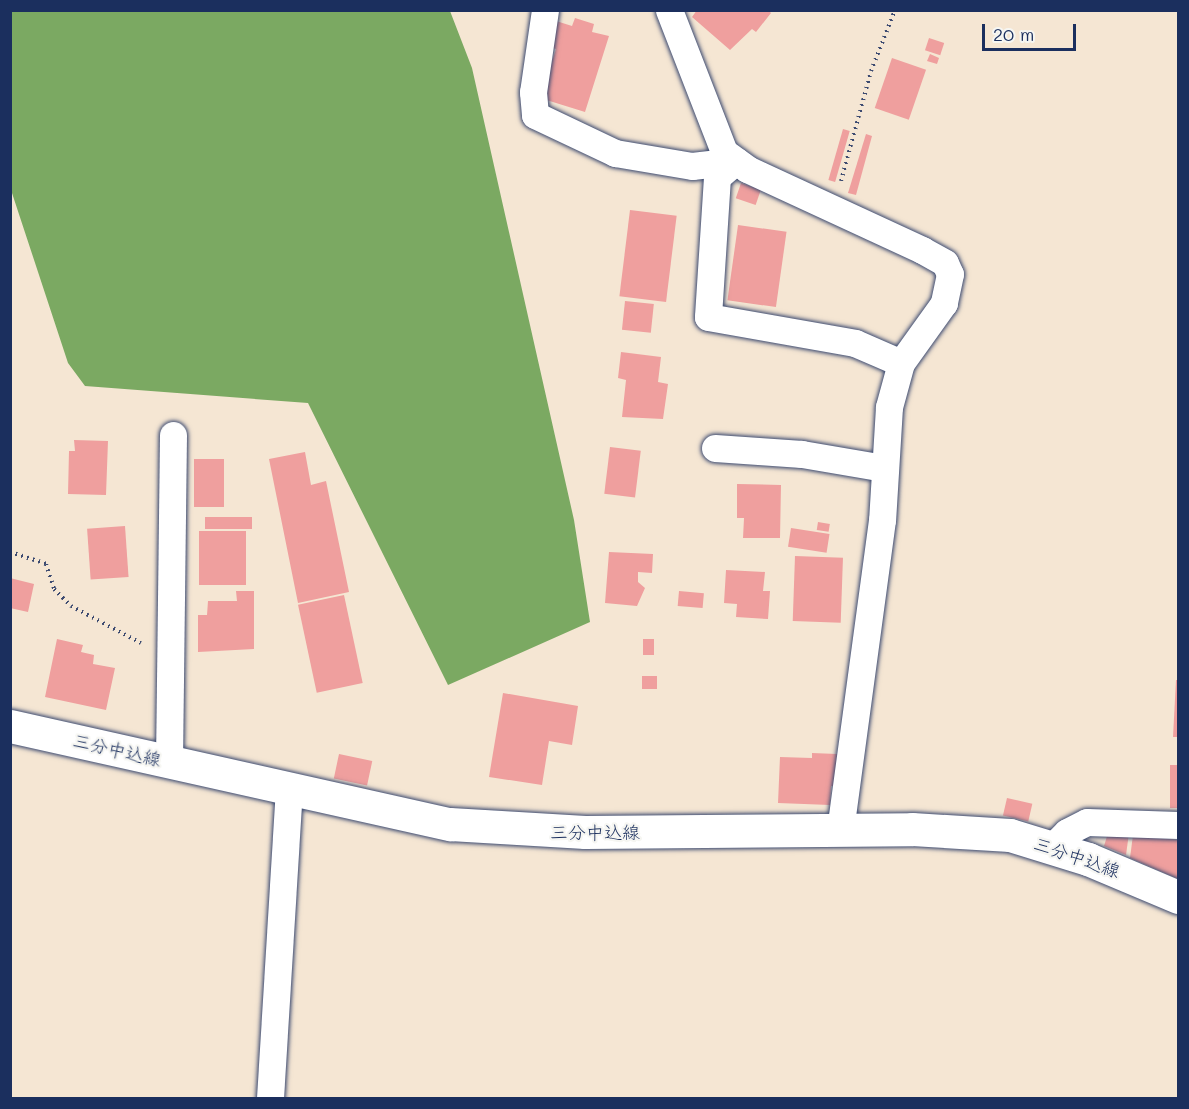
<!DOCTYPE html>
<html>
<head>
<meta charset="utf-8">
<style>
	body { margin:0 }
	#map { position:relative; width:1189px; height:1109px; overflow:hidden; background:#f5e6d3; font-family:Mali,"Klee One",sans-serif }
	div>[style] { position:absolute }
	.forest>* { inset:0; background:#7ba962 }
	.building>* { inset:0; background:#ef9f9e; transform-origin:0 0 }
	.path>* { height:4px; margin-top:-2px; transform-origin:0; background:repeating-linear-gradient(90deg,#3c4a70 0 1.5px,transparent 0 6px) }
	.roads { filter:drop-shadow(0 0 2px #3c4a70) drop-shadow(0 0 2px #3c4a70) }
	.minor>* { height:27px; margin:-13.5px; padding:0 13.5px; transform-origin:13.5px; border-radius:13.5px; background:#fff }
	.secondary>* { height:33px; margin:-16.5px; padding:0 16.5px; transform-origin:16.5px; border-radius:16.5px; background:#fff }
	span { translate:-50% -50%; white-space:nowrap; text-align:center; line-height:1.15; -webkit-text-stroke:4.5px #f6f6f2; paint-order:stroke }
	.street-label { font-size:18px; color:#1b2f5e }
	.frame { position:absolute; inset:0; border:12px solid #1b2f5e; pointer-events:none }
	.scale { position:absolute; left:982px; top:24px; width:94px; height:27px; box-sizing:border-box; border:3px solid #1b2f5e; border-top:0; padding-left:8px; font-size:18px; line-height:21px; white-space:nowrap; color:#1b2f5e; -webkit-text-stroke:4px #f6f6f2; paint-order:stroke }
</style>
</head>
<body>
<div id="map">
	<div class="forest">
		<i style="clip-path:polygon(10px 11px,450px 11px,472px 68px,574px 520px,590px 622px,448px 685px,308px 403px,85px 386px,68px 363px,11px 190px)"></i>
	</div>
	<div class="building">
		<i style="clip-path:polygon(697px 10px,768px 10px,771px 13px,756px 32px,752px 29px,730px 50px,692px 17px)"></i>
		<i style="clip-path:polygon(575px 18px,594px 24px,592px 32px,609px 36px,585px 112px,540px 98px,556px 49px,545px 46px,553px 20px,572px 26px)"></i>
		<i style="left:929px;top:38px;width:16px;height:13px;rotate:18deg"></i>
		<i style="clip-path:polygon(930px 54px,939px 58px,937px 64px,927px 61px)"></i>
		<i style="left:892px;top:58px;width:36px;height:53px;rotate:19deg"></i>
		<i style="left:843px;top:129px;width:7px;height:53px;rotate:16deg"></i>
		<i style="clip-path:polygon(866px 134px,872px 136px,856px 195px,848px 193px)"></i>
		<i style="left:741px;top:183px;width:21px;height:16px;rotate:19deg"></i>
		<i style="left:630px;top:210px;width:47px;height:87px;rotate:7deg"></i>
		<i style="left:738px;top:225px;width:49px;height:76px;rotate:8deg"></i>
		<i style="left:625px;top:301px;width:29px;height:29px;rotate:6deg"></i>
		<i style="clip-path:polygon(621px 352px,661px 357px,658px 382px,668px 384px,663px 419px,622px 417px,626px 380px,618px 378px)"></i>
		<i style="clip-path:polygon(74px 440px,108px 441px,106px 495px,68px 494px,69px 451px,75px 451px)"></i>
		<i style="left:610px;top:447px;width:31px;height:47px;rotate:7deg"></i>
		<i style="clip-path:polygon(305px 452px,311px 485px,326px 481px,349px 592px,298px 603px,269px 459px)"></i>
		<i style="left:194px;top:459px;width:30px;height:48px"></i>
		<i style="clip-path:polygon(737px 484px,781px 485px,780px 538px,743px 538px,744px 518px,737px 518px)"></i>
		<i style="left:205px;top:517px;width:47px;height:12px"></i>
		<i style="left:818px;top:522px;width:12px;height:8px;rotate:9deg"></i>
		<i style="left:125px;top:526px;width:51px;height:38px;rotate:86deg"></i>
		<i style="left:791px;top:528px;width:39px;height:19px;rotate:9deg"></i>
		<i style="left:246px;top:531px;width:54px;height:47px;rotate:90deg"></i>
		<i style="clip-path:polygon(609px 552px,653px 554px,652px 573px,638px 572px,638px 582px,645px 588px,637px 606px,605px 603px)"></i>
		<i style="left:795px;top:556px;width:48px;height:65px;rotate:2deg"></i>
		<i style="clip-path:polygon(726px 570px,765px 572px,763px 591px,770px 591px,768px 619px,736px 617px,737px 604px,724px 603px)"></i>
		<i style="clip-path:polygon(10px 578px,34px 584px,28px 612px,10px 608px)"></i>
		<i style="clip-path:polygon(236px 591px,254px 591px,254px 649px,198px 652px,198px 615px,207px 615px,208px 601px,237px 601px)"></i>
		<i style="left:679px;top:591px;width:25px;height:15px;rotate:5deg"></i>
		<i style="left:344px;top:595px;width:90px;height:47px;rotate:78deg"></i>
		<i style="clip-path:polygon(57px 639px,83px 645px,81px 652px,94px 655px,93px 664px,115px 668px,106px 710px,45px 697px)"></i>
		<i style="left:643px;top:639px;width:11px;height:16px"></i>
		<i style="left:642px;top:676px;width:15px;height:13px"></i>
		<i style="clip-path:polygon(1176px 680px,1178px 680px,1178px 737px,1173px 737px)"></i>
		<i style="clip-path:polygon(503px 693px,578px 706px,572px 745px,549px 741px,542px 785px,489px 777px)"></i>
		<i style="clip-path:polygon(812px 753px,837px 754px,836px 786px,831px 786px,830px 805px,778px 803px,780px 757px,812px 758px)"></i>
		<i style="left:339px;top:754px;width:34px;height:25px;rotate:12deg"></i>
		<i style="left:1170px;top:765px;width:8px;height:43px"></i>
		<i style="left:1007px;top:798px;width:26px;height:18px;rotate:13deg"></i>
		<i style="clip-path:polygon(1108px 833px,1129px 833px,1126px 855px,1104px 846px)"></i>
		<i style="clip-path:polygon(1133px 835px,1178px 840px,1178px 879px,1130px 858px)"></i>
	</div>
	<div class="path">
		<i style="left:841px;top:181px;width:114px;rotate:-74.7deg"></i>
		<i style="left:871px;top:71px;width:66px;rotate:-68.5deg"></i>
		<i style="left:10px;top:552px;width:38px;rotate:18deg"></i>
		<i style="left:46px;top:564px;width:26px;rotate:72deg"></i>
		<i style="left:54px;top:589px;width:24px;rotate:45deg"></i>
		<i style="left:71px;top:606px;width:79px;rotate:27.9deg"></i>
	</div>
	<div class="roads">
		<div class="minor">
			<i style="left:545px;top:10px;width:83px;rotate:98.3deg"></i>
			<i style="left:533px;top:92px;width:23px;rotate:85deg"></i>
			<i style="left:535px;top:115px;width:89px;rotate:25.4deg"></i>
			<i style="left:615px;top:153px;width:78px;rotate:9.6deg"></i>
			<i style="left:692px;top:166px;width:44px;rotate:-6.5deg"></i>
			<i style="left:669px;top:10px;width:152px;rotate:68.8deg"></i>
			<i style="left:724px;top:152px;width:29px;rotate:36deg"></i>
			<i style="left:747px;top:169px;width:193px;rotate:24.8deg"></i>
			<i style="left:922px;top:250px;width:26px;rotate:29deg"></i>
			<i style="left:945px;top:263px;width:12px;rotate:66deg"></i>
			<i style="left:950px;top:274px;width:30px;rotate:102deg"></i>
			<i style="left:944px;top:303px;width:74px;rotate:125.6deg"></i>
			<i style="left:901px;top:363px;width:46px;rotate:105.3deg"></i>
			<i style="left:889px;top:407px;width:113px;rotate:93.5deg"></i>
			<i style="left:882px;top:520px;width:314px;rotate:97.7deg"></i>
			<i style="left:736px;top:161px;width:25px;rotate:140deg"></i>
			<i style="left:717px;top:177px;width:140px;rotate:93.7deg"></i>
			<i style="left:708px;top:317px;width:149px;rotate:10deg"></i>
			<i style="left:855px;top:343px;width:50px;rotate:23.5deg"></i>
			<i style="left:715px;top:448px;width:87px;rotate:3.9deg"></i>
			<i style="left:802px;top:454px;width:83px;rotate:9.7deg"></i>
			<i style="left:169px;top:762px;width:327px;rotate:-89.3deg"></i>
			<i style="left:1052px;top:847px;width:21px;rotate:-45deg"></i>
			<i style="left:1067px;top:832px;width:22px;rotate:-27deg"></i>
			<i style="left:1087px;top:822px;width:91px;rotate:1.9deg"></i>
			<i style="left:270px;top:1098px;width:309px;rotate:-86.5deg"></i>
		</div>
		<div class="secondary">
			<i style="left:10px;top:726px;width:451px;rotate:12.6deg"></i>
			<i style="left:450px;top:824px;width:135px;rotate:3.4deg"></i>
			<i style="left:585px;top:832px;width:327px;rotate:-0.5deg"></i>
			<i style="left:912px;top:829px;width:98px;rotate:3.5deg"></i>
			<i style="left:1010px;top:835px;width:82px;rotate:17.1deg"></i>
			<i style="left:1088px;top:859px;width:98px;rotate:22.9deg"></i>
		</div>
	</div>
	<div class="street-label">
		<span style="left:117px;top:750px;rotate:13deg">三分中込線</span>
		<span style="left:595px;top:832px">三分中込線</span>
		<span style="left:1077px;top:857px;rotate:19deg">三分中込線</span>
	</div>
	<div class="frame"></div>
	<div class="scale">20 m</div>
</div>
</body>
</html>
